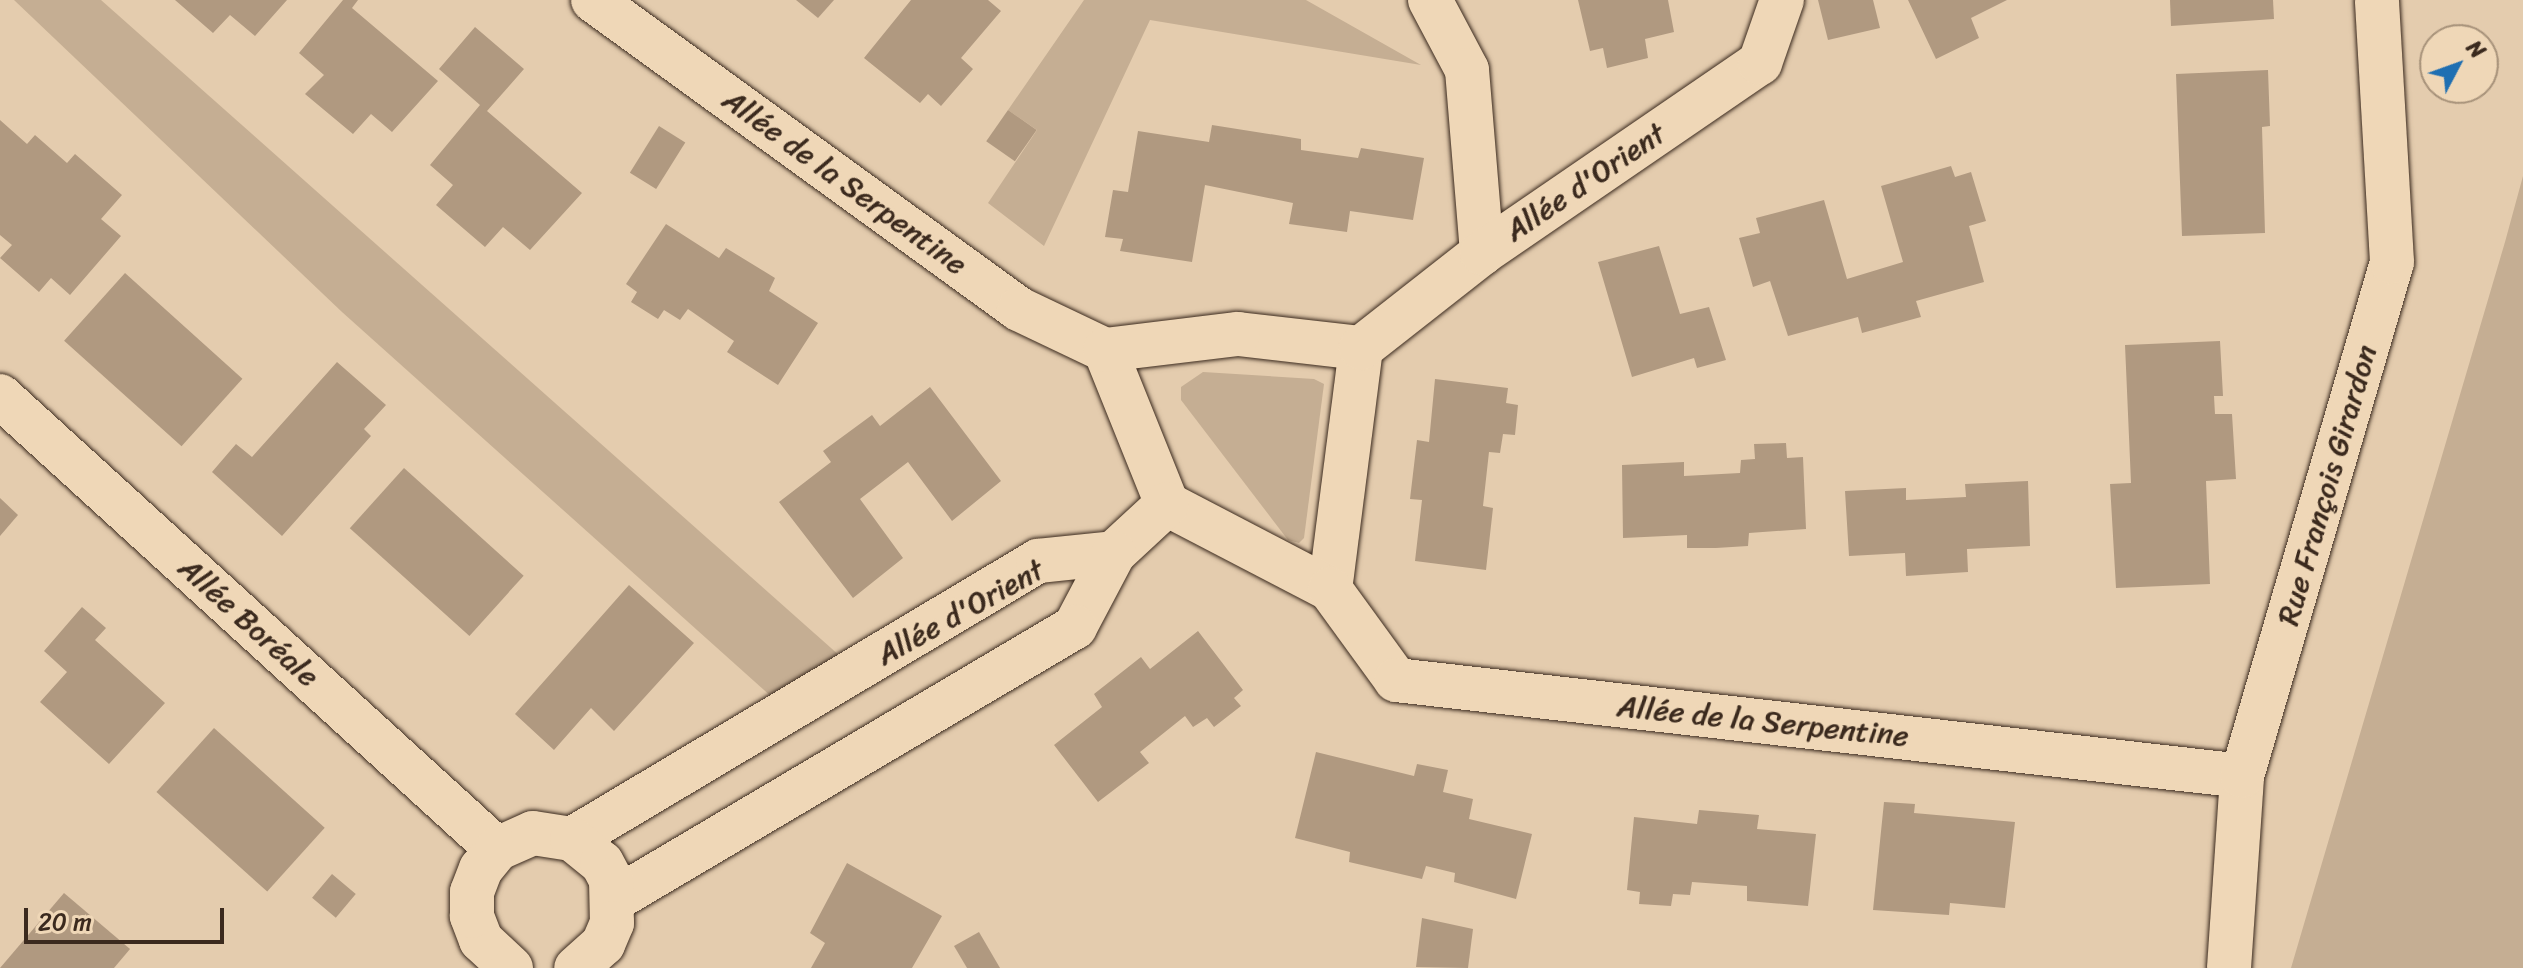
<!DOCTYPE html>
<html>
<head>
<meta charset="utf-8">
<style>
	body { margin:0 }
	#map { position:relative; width:2523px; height:968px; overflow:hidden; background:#e4ccae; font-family:Sriracha,sans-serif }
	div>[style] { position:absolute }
	.green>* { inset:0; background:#c5ae93 }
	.building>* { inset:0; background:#b09980; transform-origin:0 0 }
	.roads { filter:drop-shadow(0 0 2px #3b2a1e) drop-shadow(0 0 2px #3b2a1e) }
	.minor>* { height:44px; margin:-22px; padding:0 22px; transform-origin:22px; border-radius:22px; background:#efd7b7 }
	span { translate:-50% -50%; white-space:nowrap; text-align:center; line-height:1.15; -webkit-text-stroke:6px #efd7b7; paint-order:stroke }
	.street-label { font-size:30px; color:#3b2a1e }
	.north { position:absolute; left:2419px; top:24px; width:80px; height:80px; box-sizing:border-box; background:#efd7b7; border:2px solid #a7927a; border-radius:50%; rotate:49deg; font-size:22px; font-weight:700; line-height:32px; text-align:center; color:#3b2a1e }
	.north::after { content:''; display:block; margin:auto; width:28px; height:36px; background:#1f6fb2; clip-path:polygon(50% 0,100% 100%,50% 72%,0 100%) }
	.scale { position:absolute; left:24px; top:908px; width:200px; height:36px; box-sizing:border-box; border:4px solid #3b2a1e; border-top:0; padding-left:10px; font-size:24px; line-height:28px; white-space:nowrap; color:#3b2a1e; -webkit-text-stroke:6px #efd7b7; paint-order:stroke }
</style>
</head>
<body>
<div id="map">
	<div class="green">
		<i style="clip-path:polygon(14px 0,101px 0,840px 656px,773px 698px,342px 312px)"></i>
		<i style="clip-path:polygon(1084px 0,1306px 0,1421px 65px,1150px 20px,1044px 246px,988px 203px,1037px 130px,1008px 110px)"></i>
		<i style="clip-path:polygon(2523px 176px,2523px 968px,2291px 968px,2505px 242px)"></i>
		<i style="clip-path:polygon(1203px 372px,1314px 379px,1324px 384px,1304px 538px,1299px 543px,1288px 540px,1181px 400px,1181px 387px)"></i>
	</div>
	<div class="building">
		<i style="clip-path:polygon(175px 0,287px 0,255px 36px,230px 15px,213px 33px)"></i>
		<i style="clip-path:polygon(343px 0,358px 0,352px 8px,438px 81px,392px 132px,371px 114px,353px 134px,305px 94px,324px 75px,299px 53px)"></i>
		<i style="clip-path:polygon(796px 0,834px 0,818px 18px)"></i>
		<i style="clip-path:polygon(911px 0,988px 0,1001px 11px,961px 58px,973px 69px,941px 106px,928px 94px,920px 103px,864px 58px)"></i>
		<i style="clip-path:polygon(1578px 0,1668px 0,1674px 32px,1645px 39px,1648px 58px,1607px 68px,1603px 48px,1590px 51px)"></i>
		<i style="clip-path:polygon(1818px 0,1873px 0,1880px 28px,1828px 40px)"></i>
		<i style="clip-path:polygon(1908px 0,2007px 0,1971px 18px,1979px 38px,1936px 59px)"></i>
		<i style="clip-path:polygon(2170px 0,2273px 0,2274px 19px,2171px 26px)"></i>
		<i style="clip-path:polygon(475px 27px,524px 69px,487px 111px,582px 193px,530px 250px,503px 227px,485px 247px,436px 205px,453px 185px,430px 165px,480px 105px,439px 69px)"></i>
		<i style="clip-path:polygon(2268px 70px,2270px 126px,2262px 127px,2265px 233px,2182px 236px,2176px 74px)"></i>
		<i style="left:1008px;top:110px;width:35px;height:38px;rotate:35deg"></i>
		<i style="clip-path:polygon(0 120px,27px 144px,35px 135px,67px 163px,75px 154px,122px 195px,101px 219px,121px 236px,70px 295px,51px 278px,39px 292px,0 258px,12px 245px,0 235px)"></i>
		<i style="clip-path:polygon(1212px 125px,1301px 139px,1301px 150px,1358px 158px,1361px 148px,1424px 158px,1413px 220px,1350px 211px,1347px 232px,1289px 224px,1293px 203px,1205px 185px,1192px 262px,1120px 251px,1123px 239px,1105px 237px,1113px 190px,1128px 192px,1138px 131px,1209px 142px)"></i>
		<i style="left:659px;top:126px;width:31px;height:55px;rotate:32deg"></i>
		<i style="clip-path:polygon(1951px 166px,1955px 177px,1971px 172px,1986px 221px,1969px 226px,1984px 282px,1916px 301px,1921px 317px,1862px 333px,1858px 317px,1788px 336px,1770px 281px,1753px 287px,1739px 238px,1760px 233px,1756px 218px,1824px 200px,1847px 279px,1903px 262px,1881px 186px)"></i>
		<i style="clip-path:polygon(666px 224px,719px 258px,726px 248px,775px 278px,769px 291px,818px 323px,778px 385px,727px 352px,734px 341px,688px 309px,680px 320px,664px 310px,658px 319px,631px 302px,637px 292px,626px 284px)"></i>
		<i style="clip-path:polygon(1659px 246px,1680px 314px,1709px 307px,1726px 360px,1697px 368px,1694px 358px,1632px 377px,1598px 262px)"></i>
		<i style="left:125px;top:273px;width:158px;height:91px;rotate:42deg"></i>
		<i style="clip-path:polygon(2220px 341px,2223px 396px,2214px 396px,2215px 414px,2232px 414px,2236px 479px,2206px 481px,2210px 584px,2116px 588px,2110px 484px,2131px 483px,2125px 345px)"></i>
		<i style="clip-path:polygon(337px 362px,386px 405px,364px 429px,371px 436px,282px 536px,212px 472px,236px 444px,252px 457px)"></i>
		<i style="clip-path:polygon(1435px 379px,1508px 388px,1506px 403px,1518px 405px,1515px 435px,1503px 434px,1500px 453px,1489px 452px,1483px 506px,1493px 508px,1486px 570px,1415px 561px,1422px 500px,1410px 499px,1417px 440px,1429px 442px)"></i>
		<i style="clip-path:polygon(930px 387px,1001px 481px,952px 521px,908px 462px,860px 499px,903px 558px,853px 598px,779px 502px,831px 462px,823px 451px,872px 415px,880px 426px)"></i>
		<i style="clip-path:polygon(1786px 443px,1787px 458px,1803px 457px,1806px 529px,1749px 533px,1748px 546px,1716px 548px,1687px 548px,1687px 535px,1623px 538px,1622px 465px,1684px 462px,1684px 476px,1740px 473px,1741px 460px,1755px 459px,1754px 444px)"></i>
		<i style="left:404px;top:468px;width:161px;height:81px;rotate:42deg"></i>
		<i style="clip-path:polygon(2028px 481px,2030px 546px,1967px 549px,1968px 572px,1906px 576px,1905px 553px,1849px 556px,1845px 491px,1906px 488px,1906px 500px,1966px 497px,1965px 484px)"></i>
		<i style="clip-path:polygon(0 498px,18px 515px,0 536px)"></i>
		<i style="clip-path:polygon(629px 585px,694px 643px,614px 731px,591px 708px,554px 750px,515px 714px)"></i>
		<i style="clip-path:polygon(82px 607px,106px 628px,95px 640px,165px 703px,109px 764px,40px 702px,67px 672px,44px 651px)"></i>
		<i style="clip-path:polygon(1198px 631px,1243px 690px,1234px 698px,1241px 706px,1214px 727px,1207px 718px,1193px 727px,1185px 716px,1140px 752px,1149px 763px,1098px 802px,1054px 745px,1102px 707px,1094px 694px,1141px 657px,1150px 669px)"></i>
		<i style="left:214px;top:728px;width:149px;height:86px;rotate:42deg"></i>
		<i style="clip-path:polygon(1316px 752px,1414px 776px,1417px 764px,1448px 770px,1443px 792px,1473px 799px,1469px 819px,1532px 834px,1516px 899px,1454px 882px,1455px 873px,1426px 866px,1422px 879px,1349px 862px,1350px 852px,1295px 838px)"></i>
		<i style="clip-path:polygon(1884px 802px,1915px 804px,1914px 813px,2015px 822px,2005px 908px,1950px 903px,1949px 915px,1873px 910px)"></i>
		<i style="clip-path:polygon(1699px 810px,1759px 815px,1757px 829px,1816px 834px,1808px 906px,1747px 901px,1747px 886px,1692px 882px,1690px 895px,1673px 894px,1671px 906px,1639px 904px,1640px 892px,1627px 890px,1634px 817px,1697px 824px)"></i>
		<i style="clip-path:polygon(847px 863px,942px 916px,912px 968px,811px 968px,825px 943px,810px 933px)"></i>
		<i style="left:332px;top:874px;width:31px;height:31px;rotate:40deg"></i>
		<i style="clip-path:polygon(64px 893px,130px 949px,114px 968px,0 968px)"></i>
		<i style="clip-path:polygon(1422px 918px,1473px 929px,1468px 968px,1416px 967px)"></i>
		<i style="clip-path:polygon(979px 932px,1000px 968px,967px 968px,954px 946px)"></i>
	</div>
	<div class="roads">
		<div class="minor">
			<i style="left:593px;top:0;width:526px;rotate:35.96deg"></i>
			<i style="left:1019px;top:309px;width:95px;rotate:25.5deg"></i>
			<i style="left:1430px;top:0;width:79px;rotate:62.1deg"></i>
			<i style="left:1467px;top:70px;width:184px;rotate:85.3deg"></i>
			<i style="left:1238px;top:334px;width:124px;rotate:6.5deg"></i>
			<i style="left:1361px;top:348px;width:243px;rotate:97.3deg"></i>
			<i style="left:1330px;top:589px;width:184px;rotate:-152.5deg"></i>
			<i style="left:1167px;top:504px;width:166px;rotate:-111.9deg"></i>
			<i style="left:1105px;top:350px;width:134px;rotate:-6.9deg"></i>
			<i style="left:1361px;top:348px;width:154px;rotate:-38.1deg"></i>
			<i style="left:1482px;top:253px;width:337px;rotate:-34.4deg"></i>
			<i style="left:1760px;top:63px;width:67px;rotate:-70.8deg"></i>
			<i style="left:0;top:396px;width:672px;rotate:42.35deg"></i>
			<i style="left:1114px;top:553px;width:72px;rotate:-42.8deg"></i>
			<i style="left:1330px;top:589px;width:112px;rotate:54deg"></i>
			<i style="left:1396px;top:680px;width:851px;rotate:6.47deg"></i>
			<i style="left:572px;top:839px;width:543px;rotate:-30.82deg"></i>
			<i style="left:1038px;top:561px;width:76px;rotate:-6deg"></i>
			<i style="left:1114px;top:553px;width:84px;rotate:117.8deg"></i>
			<i style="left:1075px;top:627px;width:534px;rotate:149.4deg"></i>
			<i style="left:511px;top:968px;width:41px;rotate:-137deg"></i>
			<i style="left:481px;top:940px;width:26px;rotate:-111deg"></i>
			<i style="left:472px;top:916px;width:24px;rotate:-90deg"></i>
			<i style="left:472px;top:892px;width:25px;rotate:-69deg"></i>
			<i style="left:481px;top:869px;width:26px;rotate:-51deg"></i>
			<i style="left:497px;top:849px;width:39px;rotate:-24deg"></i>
			<i style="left:533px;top:833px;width:39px;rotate:9deg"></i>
			<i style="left:572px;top:839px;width:38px;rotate:39deg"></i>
			<i style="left:602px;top:863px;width:19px;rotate:62deg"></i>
			<i style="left:611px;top:880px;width:43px;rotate:88.7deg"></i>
			<i style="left:612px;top:923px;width:23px;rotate:113deg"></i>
			<i style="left:603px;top:944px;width:36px;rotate:138deg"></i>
			<i style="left:2229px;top:968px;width:192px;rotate:-86.1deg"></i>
			<i style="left:2242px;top:776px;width:535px;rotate:-73.73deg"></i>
			<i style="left:2392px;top:262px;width:262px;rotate:-93.3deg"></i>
		</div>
	</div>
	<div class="street-label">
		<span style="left:845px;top:182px;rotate:36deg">Allée de la Serpentine</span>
		<span style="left:1585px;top:182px;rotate:-34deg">Allée d'Orient</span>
		<span style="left:2327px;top:485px;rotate:-74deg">Rue François Girardon</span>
		<span style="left:960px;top:612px;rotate:-29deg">Allée d'Orient</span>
		<span style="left:249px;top:622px;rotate:42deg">Allée Boréale</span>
		<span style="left:1763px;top:721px;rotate:6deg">Allée de la Serpentine</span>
	</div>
	<div class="north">N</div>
	<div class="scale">20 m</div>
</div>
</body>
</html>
